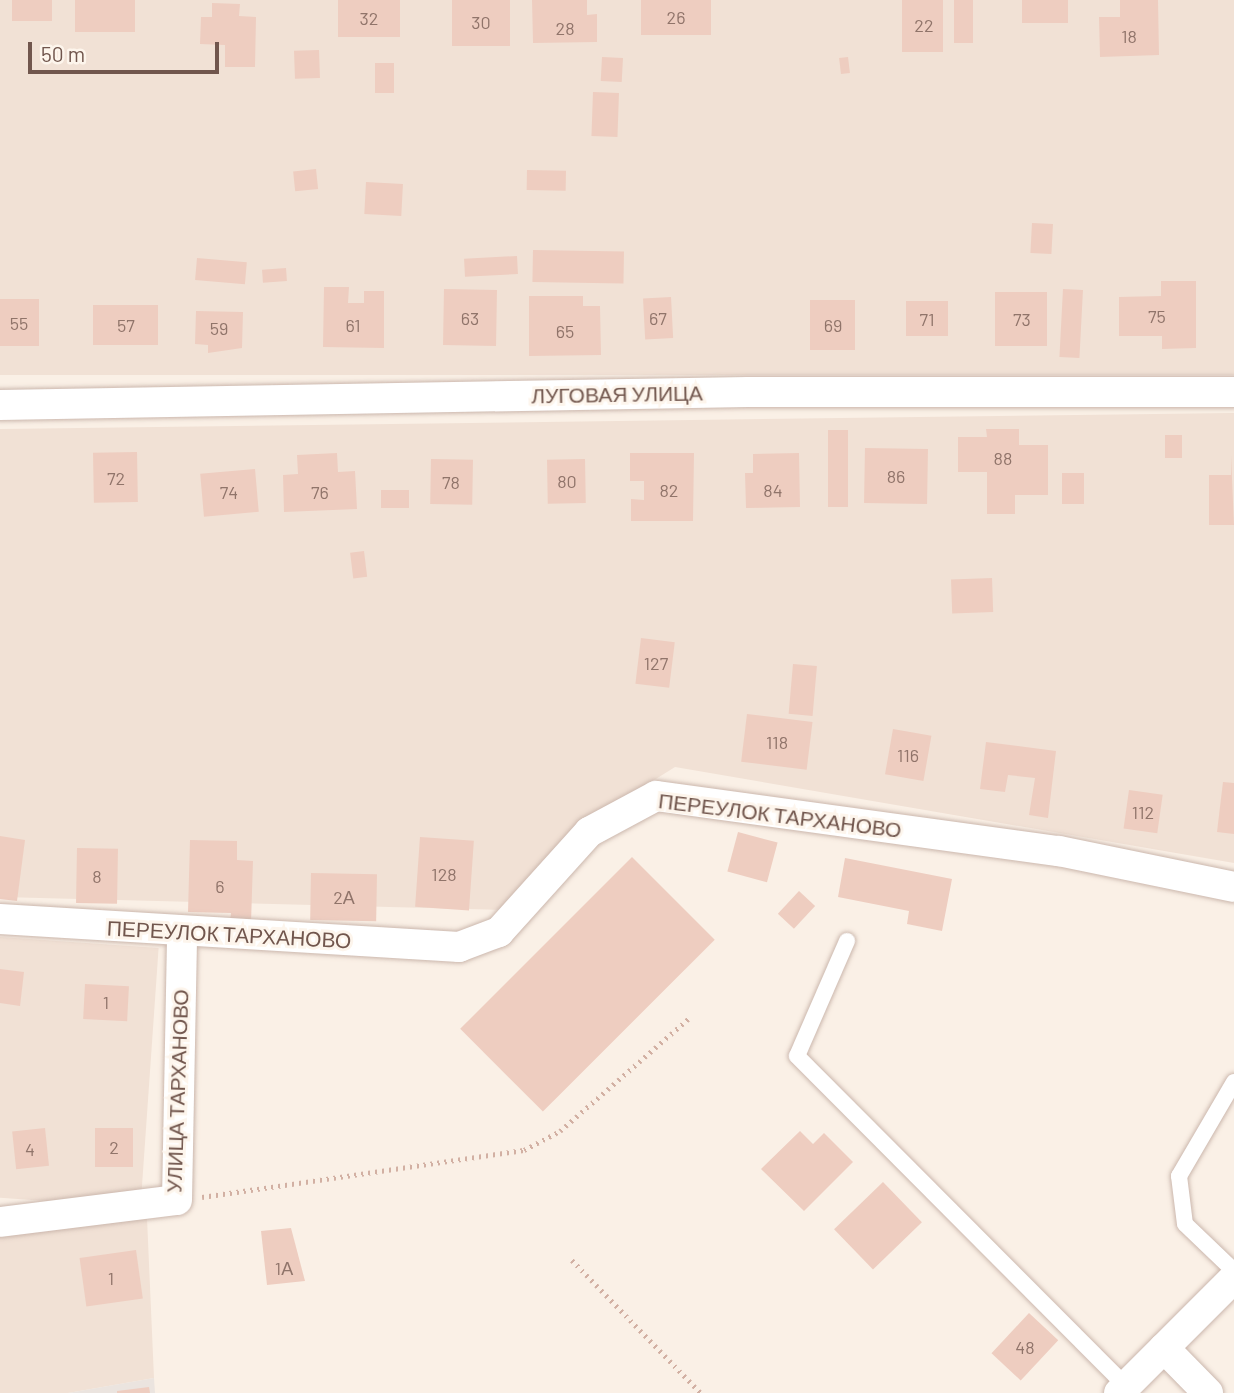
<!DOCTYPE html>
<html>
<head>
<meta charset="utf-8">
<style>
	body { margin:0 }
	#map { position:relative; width:1234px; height:1393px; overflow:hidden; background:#faf0e6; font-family:Barlow,sans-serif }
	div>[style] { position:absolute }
	.residential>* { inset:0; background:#f1e1d5; transform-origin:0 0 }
	.industrial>* { inset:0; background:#ebe4df }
	.building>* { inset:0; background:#eecdc0; transform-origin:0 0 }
	.path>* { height:4.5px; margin-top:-2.25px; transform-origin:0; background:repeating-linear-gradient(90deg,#d2b0a3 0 2px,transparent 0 7px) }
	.roads { filter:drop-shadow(0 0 2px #cbb7ad) drop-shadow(0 0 2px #cbb7ad) }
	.lane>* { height:16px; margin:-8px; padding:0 8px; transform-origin:8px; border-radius:8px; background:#fff }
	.street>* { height:30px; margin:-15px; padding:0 15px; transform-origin:15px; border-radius:15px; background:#fff }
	span { translate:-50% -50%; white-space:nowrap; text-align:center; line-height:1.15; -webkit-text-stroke:6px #fdf5ec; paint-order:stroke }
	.number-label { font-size:18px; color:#90746a }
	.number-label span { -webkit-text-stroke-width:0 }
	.street-label { font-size:21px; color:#71564d }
	.scale { position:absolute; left:28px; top:42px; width:191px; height:32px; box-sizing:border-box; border:4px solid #71564d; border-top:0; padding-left:9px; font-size:21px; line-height:24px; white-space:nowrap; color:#71564d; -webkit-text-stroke:5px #fdf5ec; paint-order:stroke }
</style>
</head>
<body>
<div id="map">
	<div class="residential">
		<i style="left:0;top:0;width:1234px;height:375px"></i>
		<i style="clip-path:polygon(1234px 413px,1234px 863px,675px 767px,590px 820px,506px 910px,0 897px,0 429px)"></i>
		<i style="left:0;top:937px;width:159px;height:260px;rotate:4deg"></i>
		<i style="clip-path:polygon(147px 1218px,154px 1378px,68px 1393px,0 1393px,0 1234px)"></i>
	</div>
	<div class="industrial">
		<i style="clip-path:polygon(154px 1378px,155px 1393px,68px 1393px)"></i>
	</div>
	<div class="building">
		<i style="left:12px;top:0;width:40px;height:21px"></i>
		<i style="left:75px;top:0;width:60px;height:32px"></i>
		<i style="left:338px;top:0;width:62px;height:37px"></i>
		<i style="left:452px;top:0;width:58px;height:46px"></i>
		<i style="clip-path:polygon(532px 0,587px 0,587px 15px,597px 14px,597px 42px,533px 43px)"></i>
		<i style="left:641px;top:0;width:70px;height:35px"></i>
		<i style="left:902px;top:0;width:41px;height:52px"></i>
		<i style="left:954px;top:0;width:19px;height:43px"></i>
		<i style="left:1022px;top:0;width:46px;height:23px"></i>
		<i style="clip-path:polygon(1120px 0,1158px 0,1159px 55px,1100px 57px,1099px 17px,1120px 17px)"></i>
		<i style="clip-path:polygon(212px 3px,240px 4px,239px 16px,256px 17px,255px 67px,225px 67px,225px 45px,200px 44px,201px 17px,212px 17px)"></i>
		<i style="left:319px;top:50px;width:28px;height:25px;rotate:88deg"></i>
		<i style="left:602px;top:57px;width:21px;height:24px;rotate:3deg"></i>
		<i style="left:848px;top:57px;width:16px;height:9px;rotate:83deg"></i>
		<i style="left:394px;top:63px;width:30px;height:19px;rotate:90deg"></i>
		<i style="left:593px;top:92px;width:26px;height:44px;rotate:2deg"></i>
		<i style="left:316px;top:169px;width:20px;height:23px;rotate:84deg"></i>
		<i style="left:527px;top:170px;width:39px;height:20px;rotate:1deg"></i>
		<i style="left:366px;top:182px;width:37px;height:32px;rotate:3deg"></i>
		<i style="left:1032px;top:223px;width:21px;height:30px;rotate:3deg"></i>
		<i style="left:533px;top:250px;width:91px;height:32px;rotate:1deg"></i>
		<i style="left:517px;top:256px;width:18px;height:53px;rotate:87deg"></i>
		<i style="left:197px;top:258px;width:50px;height:22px;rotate:5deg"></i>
		<i style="left:286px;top:268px;width:13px;height:24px;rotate:86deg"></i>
		<i style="clip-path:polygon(1161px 281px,1196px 281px,1196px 348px,1162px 349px,1162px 336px,1119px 336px,1119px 297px,1161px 296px)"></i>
		<i style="clip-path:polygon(324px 287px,349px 287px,348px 303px,364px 303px,364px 291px,384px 291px,384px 348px,323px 347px)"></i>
		<i style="left:444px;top:289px;width:53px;height:56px;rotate:1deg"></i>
		<i style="left:1063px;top:289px;width:20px;height:68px;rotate:3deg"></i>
		<i style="left:995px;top:292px;width:52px;height:54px"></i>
		<i style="clip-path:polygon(529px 296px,583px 296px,583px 306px,600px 306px,601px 355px,529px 356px)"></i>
		<i style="left:671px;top:297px;width:41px;height:28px;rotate:87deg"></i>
		<i style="left:0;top:299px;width:39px;height:47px"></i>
		<i style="left:855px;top:300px;width:50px;height:45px;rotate:90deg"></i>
		<i style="left:906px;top:301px;width:42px;height:35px"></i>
		<i style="left:93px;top:305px;width:65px;height:40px"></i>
		<i style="clip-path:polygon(196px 311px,243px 312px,242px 348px,208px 353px,208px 345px,195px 344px)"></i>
		<i style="clip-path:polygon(986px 429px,1019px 429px,1019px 445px,1048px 445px,1048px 495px,1015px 495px,1015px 514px,987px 514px,987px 472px,958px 472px,958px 437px,987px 437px)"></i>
		<i style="left:828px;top:430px;width:20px;height:77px"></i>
		<i style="left:1165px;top:435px;width:17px;height:23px"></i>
		<i style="left:865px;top:448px;width:63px;height:55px;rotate:1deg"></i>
		<i style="left:137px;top:452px;width:50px;height:44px;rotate:89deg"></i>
		<i style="clip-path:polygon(337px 453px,338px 472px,355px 471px,357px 509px,284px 512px,283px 475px,298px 474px,297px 455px)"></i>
		<i style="clip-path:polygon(630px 453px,694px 453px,693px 521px,631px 521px,631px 499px,644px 500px,644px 481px,630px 481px)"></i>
		<i style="clip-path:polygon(799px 453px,800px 507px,746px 508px,745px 473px,753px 473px,753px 454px)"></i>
		<i style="clip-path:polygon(1231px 455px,1234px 525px,1209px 525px,1209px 475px,1231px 475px)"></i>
		<i style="left:431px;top:459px;width:42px;height:45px;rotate:1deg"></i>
		<i style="left:585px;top:459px;width:44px;height:38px;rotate:89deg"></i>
		<i style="left:255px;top:469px;width:43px;height:55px;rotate:85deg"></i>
		<i style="left:1062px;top:473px;width:22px;height:31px"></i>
		<i style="left:409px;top:490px;width:18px;height:28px;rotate:90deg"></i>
		<i style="left:364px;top:551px;width:26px;height:14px;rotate:83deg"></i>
		<i style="left:992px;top:578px;width:34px;height:41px;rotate:88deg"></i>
		<i style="left:641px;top:638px;width:34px;height:46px;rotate:7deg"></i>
		<i style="left:793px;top:664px;width:24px;height:50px;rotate:5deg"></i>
		<i style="left:747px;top:714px;width:66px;height:48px;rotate:7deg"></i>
		<i style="left:893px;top:729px;width:39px;height:46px;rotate:10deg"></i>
		<i style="clip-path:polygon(986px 742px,1056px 751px,1048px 818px,1029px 815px,1035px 778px,1008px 775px,1005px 792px,980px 789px)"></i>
		<i style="clip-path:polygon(1223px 782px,1234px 783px,1234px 834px,1217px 832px)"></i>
		<i style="left:1129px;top:790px;width:34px;height:39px;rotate:8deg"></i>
		<i style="left:738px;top:832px;width:41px;height:41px;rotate:15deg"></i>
		<i style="clip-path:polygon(0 836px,25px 840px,17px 901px,0 899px)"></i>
		<i style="left:420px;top:837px;width:54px;height:70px;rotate:4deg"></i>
		<i style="clip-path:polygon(190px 840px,237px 841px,237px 860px,253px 861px,251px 923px,230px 922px,231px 913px,188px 912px)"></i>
		<i style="left:77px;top:848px;width:41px;height:55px;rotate:1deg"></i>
		<i style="left:632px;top:857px;width:117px;height:243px;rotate:45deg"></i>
		<i style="clip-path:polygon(845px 858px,952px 879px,942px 931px,907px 924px,909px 911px,838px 897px)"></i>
		<i style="left:311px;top:873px;width:66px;height:47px;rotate:1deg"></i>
		<i style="left:799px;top:891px;width:22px;height:31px;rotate:43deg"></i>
		<i style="clip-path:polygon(0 969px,24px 972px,20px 1006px,0 1003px)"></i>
		<i style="left:85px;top:984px;width:44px;height:35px;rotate:3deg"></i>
		<i style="left:45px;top:1128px;width:38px;height:33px;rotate:84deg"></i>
		<i style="left:95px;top:1128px;width:38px;height:39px"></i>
		<i style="clip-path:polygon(800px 1131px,813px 1144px,824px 1133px,853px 1162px,804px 1211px,761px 1169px)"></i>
		<i style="left:883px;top:1182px;width:56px;height:68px;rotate:46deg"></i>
		<i style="clip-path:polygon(291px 1228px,305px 1281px,267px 1285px,261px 1231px)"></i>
		<i style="left:136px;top:1250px;width:49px;height:57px;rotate:82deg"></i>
		<i style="left:1029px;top:1313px;width:40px;height:55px;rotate:43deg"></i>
		<i style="clip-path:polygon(149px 1387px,150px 1393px,117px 1393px,117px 1391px)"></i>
	</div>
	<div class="path">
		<i style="left:202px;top:1197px;width:325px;rotate:-8.3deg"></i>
		<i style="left:524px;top:1150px;width:41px;rotate:-27.8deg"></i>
		<i style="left:560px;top:1131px;width:171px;rotate:-41.2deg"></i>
		<i style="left:572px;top:1260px;width:185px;rotate:45.9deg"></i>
	</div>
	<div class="roads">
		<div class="lane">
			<i style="left:847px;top:941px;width:125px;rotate:113.5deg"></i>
			<i style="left:797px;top:1056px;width:466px;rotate:45.1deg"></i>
			<i style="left:1234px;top:1082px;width:109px;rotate:120.3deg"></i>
			<i style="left:1179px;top:1176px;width:48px;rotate:82.9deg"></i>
			<i style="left:1185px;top:1224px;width:68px;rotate:43.8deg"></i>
		</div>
		<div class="street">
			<i style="left:0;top:405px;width:748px;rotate:-1deg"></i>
			<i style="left:748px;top:392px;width:486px"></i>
			<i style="left:0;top:919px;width:460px;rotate:3.5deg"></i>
			<i style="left:459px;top:947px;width:43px;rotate:-20.6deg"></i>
			<i style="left:499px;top:932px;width:135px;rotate:-48deg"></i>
			<i style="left:589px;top:832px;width:76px;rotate:-28.2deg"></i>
			<i style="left:656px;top:796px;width:407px;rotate:7.8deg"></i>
			<i style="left:1059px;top:851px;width:179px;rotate:11.6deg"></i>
			<i style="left:0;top:1222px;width:178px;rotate:-7.1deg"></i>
			<i style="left:177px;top:1200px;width:268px;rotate:-88.9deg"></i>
			<i style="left:1164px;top:1348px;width:63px;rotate:45.6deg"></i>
			<i style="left:1119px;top:1393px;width:163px;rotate:-45deg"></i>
		</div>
	</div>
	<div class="number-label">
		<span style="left:676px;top:17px">26</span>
		<span style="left:369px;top:18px">32</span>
		<span style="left:481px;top:22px">30</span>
		<span style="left:924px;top:25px">22</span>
		<span style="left:565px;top:28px">28</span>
		<span style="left:1129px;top:36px">18</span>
		<span style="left:1157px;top:316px">75</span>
		<span style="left:470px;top:318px">63</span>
		<span style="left:658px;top:318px">67</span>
		<span style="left:927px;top:319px">71</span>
		<span style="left:1022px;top:319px">73</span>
		<span style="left:19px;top:323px">55</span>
		<span style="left:126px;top:325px">57</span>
		<span style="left:353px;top:325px">61</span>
		<span style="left:833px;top:325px">69</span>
		<span style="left:219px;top:328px">59</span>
		<span style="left:565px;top:331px">65</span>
		<span style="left:1003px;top:458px">88</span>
		<span style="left:896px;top:476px">86</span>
		<span style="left:116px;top:478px">72</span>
		<span style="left:567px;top:481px">80</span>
		<span style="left:451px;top:482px">78</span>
		<span style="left:669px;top:490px">82</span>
		<span style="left:773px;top:490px">84</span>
		<span style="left:229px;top:492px">74</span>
		<span style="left:320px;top:492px">76</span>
		<span style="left:656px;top:663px">127</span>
		<span style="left:777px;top:742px">118</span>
		<span style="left:908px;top:755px">116</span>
		<span style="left:1143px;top:812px">112</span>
		<span style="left:444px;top:874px">128</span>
		<span style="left:97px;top:876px">8</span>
		<span style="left:220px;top:886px">6</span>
		<span style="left:344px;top:897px">2А</span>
		<span style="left:106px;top:1002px">1</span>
		<span style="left:114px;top:1147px">2</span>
		<span style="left:30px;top:1149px">4</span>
		<span style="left:284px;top:1268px">1А</span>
		<span style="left:111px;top:1278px">1</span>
		<span style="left:1025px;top:1347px">48</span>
	</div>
	<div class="street-label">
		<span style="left:617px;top:394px;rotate:-1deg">ЛУГОВАЯ УЛИЦА</span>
		<span style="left:780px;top:815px;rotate:7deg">ПЕРЕУЛОК ТАРХАНОВО</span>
		<span style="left:229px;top:934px;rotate:3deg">ПЕРЕУЛОК ТАРХАНОВО</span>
		<span style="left:177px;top:1091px;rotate:-88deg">УЛИЦА ТАРХАНОВО</span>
	</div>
	<div class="scale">50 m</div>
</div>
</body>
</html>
